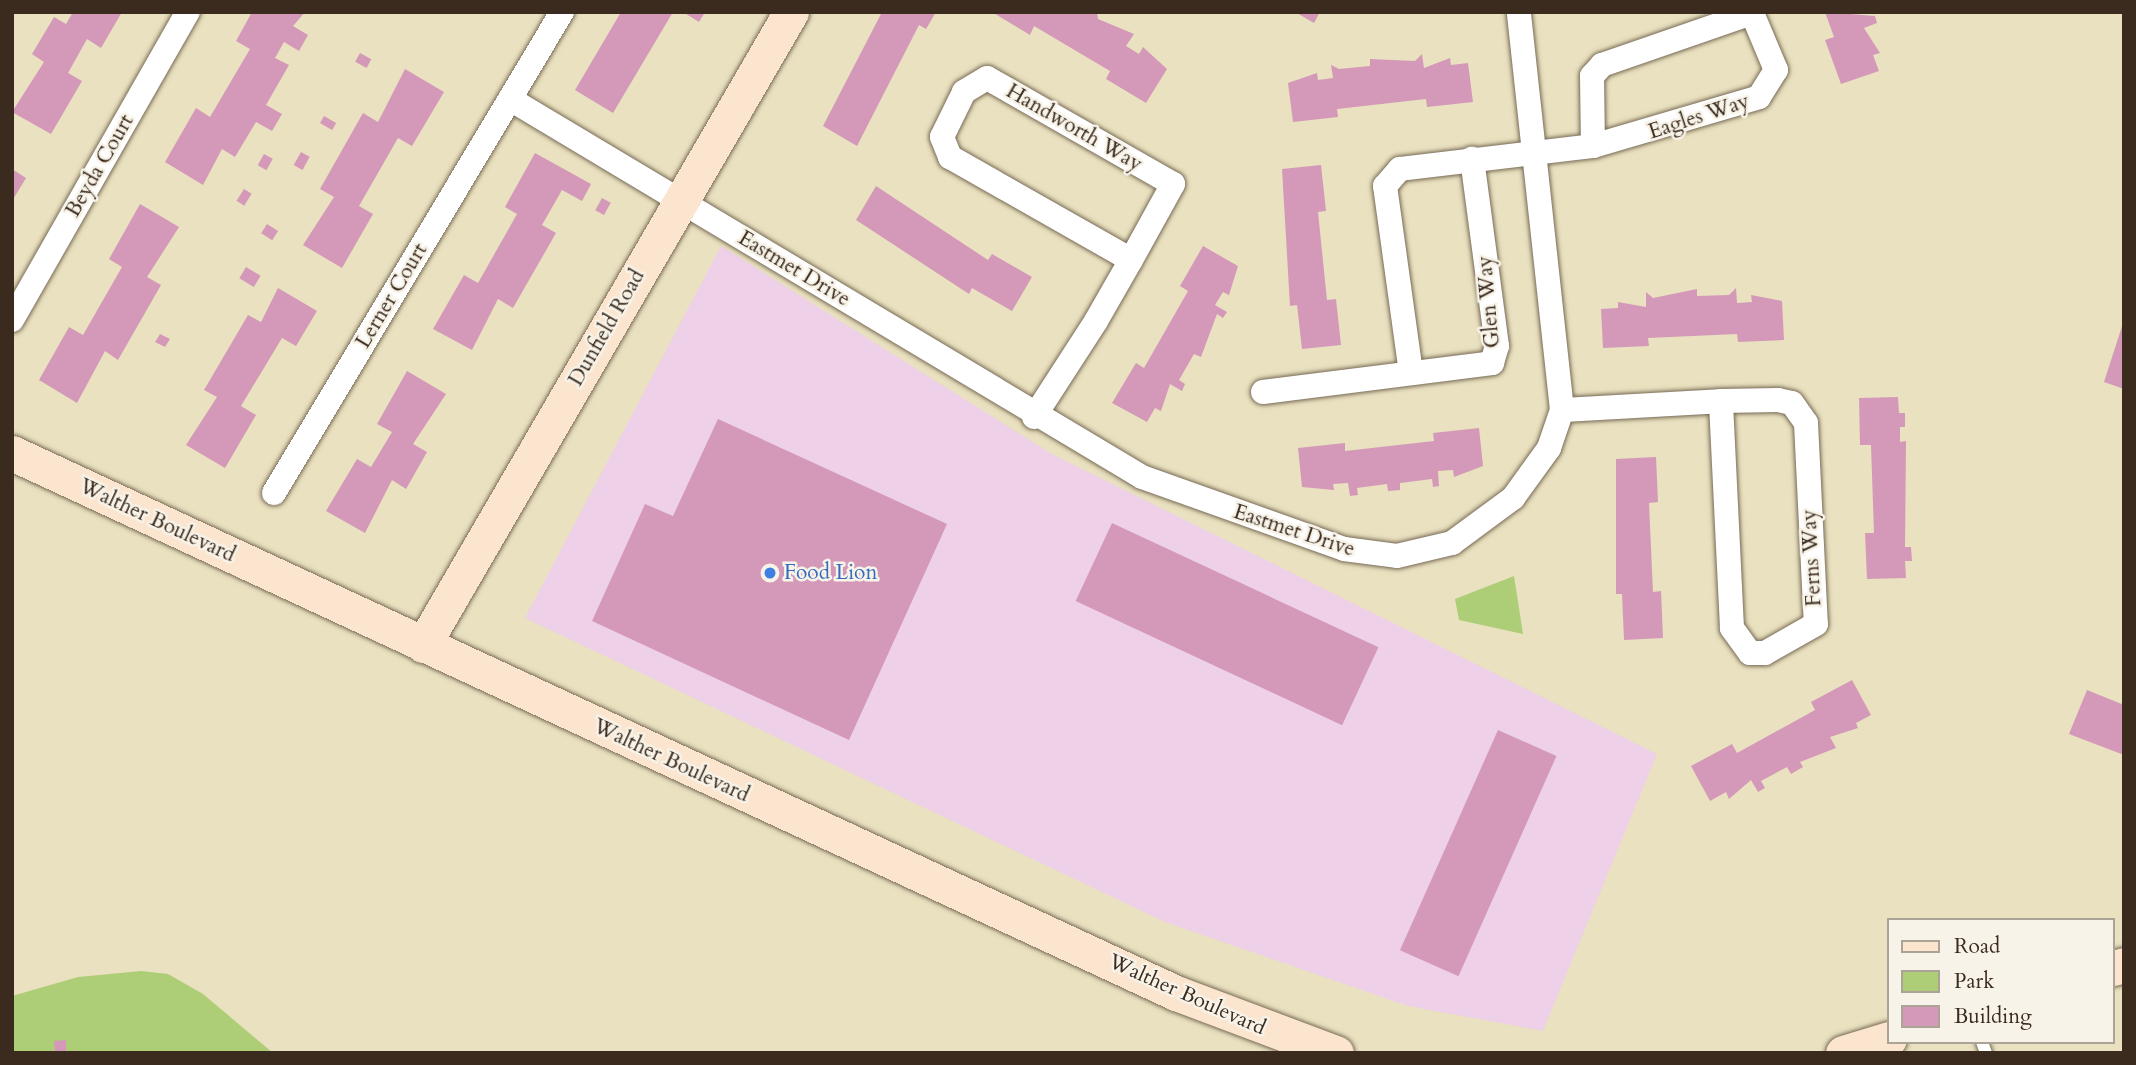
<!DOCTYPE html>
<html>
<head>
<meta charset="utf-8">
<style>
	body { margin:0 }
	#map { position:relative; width:2136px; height:1065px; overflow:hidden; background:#e9e1bf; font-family:Cardo,serif }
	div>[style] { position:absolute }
	.built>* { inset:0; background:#eed0e8 }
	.green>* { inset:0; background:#adce76 }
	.building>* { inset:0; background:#d499b9; transform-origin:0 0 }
	.roads { filter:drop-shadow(0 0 2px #786a56) drop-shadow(0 0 2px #786a56) }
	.lane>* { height:12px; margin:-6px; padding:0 6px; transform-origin:6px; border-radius:6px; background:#fff }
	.street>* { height:24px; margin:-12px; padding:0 12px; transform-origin:12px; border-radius:12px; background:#fff }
	.secondary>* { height:35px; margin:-17.5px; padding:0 17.5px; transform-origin:17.5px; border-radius:17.5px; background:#fbe5cf }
	.dots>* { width:19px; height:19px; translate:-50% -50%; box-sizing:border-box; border:4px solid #f7f3e8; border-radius:50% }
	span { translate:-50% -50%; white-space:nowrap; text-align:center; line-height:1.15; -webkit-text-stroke:5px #f7f3e8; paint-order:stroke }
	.street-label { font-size:21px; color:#3b2a1e }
	.shop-label { font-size:21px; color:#366cbe }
	.left { translate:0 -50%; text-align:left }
	.frame { position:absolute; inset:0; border:14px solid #3b2a1e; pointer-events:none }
	.legend { position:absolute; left:1887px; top:918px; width:228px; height:126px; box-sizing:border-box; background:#f7f3e8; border:2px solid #aca397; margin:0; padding:9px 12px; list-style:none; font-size:21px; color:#3b2a1e }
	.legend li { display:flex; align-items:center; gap:14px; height:35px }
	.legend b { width:35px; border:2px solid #aca397 }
</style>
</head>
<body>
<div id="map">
	<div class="built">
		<i style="clip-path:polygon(721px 246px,1052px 454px,1657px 754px,1543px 1031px,1408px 1006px,1165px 922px,525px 618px)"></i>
	</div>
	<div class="green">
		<i style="clip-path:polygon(1514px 576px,1523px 634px,1459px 620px,1455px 599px)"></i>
		<i style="clip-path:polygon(141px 971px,168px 974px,203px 994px,273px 1053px,12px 1053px,12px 996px,78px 977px)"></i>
	</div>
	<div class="building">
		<i style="clip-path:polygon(73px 12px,122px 12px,101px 48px,87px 39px,68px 73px,82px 81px,51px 134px,12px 112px,44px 62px,32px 54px,54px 17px,66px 24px)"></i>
		<i style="clip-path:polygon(252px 12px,305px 12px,293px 26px,308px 35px,299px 51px,284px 42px,275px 58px,289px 65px,266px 105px,282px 114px,272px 131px,256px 122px,235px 157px,222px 149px,203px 185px,165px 162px,196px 108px,210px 117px,250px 49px,236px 41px)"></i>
		<i style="clip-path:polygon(621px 12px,673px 12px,613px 113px,575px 90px)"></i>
		<i style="clip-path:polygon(683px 12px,705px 12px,699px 22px)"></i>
		<i style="clip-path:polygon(882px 12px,936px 12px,926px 29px,919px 25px,857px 146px,823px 126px)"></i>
		<i style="clip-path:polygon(992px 12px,1097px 12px,1098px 19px,1134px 34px,1126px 46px,1139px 54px,1143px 47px,1167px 69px,1146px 103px,1106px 79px,1110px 71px,1034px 26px,1030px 35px)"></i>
		<i style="clip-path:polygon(1295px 12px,1320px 12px,1314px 23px)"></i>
		<i style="clip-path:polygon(1825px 12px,1875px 16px,1877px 23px,1864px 28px,1880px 53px,1873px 55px,1879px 71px,1841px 84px,1825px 40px,1834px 37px)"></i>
		<i style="left:360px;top:53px;width:13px;height:10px;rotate:29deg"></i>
		<i style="clip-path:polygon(1422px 54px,1424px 68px,1450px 58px,1451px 65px,1468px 63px,1473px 102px,1427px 107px,1426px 99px,1337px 109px,1338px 117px,1293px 122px,1288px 83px,1317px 73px,1318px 80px,1333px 78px,1331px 65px,1339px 69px,1370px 66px,1370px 59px,1415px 61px)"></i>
		<i style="clip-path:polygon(405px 69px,444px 92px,412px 146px,398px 138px,359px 206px,373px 214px,342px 268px,303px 245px,334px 197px,320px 189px,363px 113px,378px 122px)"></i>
		<i style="left:324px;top:116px;width:14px;height:8px;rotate:30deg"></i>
		<i style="left:301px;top:152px;width:10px;height:15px;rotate:29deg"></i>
		<i style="clip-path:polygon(535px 153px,591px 184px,582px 201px,562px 190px,542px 225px,556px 233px,513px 308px,498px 299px,472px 350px,433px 329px,464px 275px,478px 283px,517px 214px,505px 207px)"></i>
		<i style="left:264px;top:154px;width:10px;height:13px;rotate:29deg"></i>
		<i style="clip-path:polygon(1321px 165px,1326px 211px,1318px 212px,1327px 300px,1336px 299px,1341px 345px,1302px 349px,1297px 305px,1290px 306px,1282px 169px)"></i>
		<i style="clip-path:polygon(12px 169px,26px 178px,12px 201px)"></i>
		<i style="clip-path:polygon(876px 186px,988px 260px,992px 254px,1032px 277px,1012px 311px,972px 288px,969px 294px,856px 220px)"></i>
		<i style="left:244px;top:189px;width:9px;height:14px;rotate:32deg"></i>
		<i style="left:602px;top:198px;width:10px;height:14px;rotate:29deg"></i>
		<i style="clip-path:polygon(140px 204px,179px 227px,147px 277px,161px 285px,118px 360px,105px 351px,77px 403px,39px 380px,69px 327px,83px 335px,122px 267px,109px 259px)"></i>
		<i style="left:267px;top:224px;width:13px;height:11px;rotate:32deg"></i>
		<i style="clip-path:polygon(1203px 246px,1238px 266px,1229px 295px,1223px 292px,1215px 305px,1227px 312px,1223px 318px,1217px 314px,1201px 357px,1194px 354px,1179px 380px,1185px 384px,1182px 391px,1170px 384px,1161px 411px,1155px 408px,1147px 422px,1112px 403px,1136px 363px,1144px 368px,1188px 291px,1180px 286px)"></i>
		<i style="left:246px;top:267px;width:17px;height:13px;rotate:31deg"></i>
		<i style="clip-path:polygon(278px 288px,317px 311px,296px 346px,282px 338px,241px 406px,256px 415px,225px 468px,186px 445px,217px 397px,204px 390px,248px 315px,261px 322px)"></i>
		<i style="clip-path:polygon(1736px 288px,1737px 303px,1752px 302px,1751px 295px,1782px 301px,1784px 340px,1738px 342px,1737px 334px,1648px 338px,1649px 346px,1603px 348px,1601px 309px,1618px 308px,1618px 302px,1646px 307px,1646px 292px,1653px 298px,1697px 289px,1697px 296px,1729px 295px)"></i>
		<i style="clip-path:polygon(2124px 320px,2124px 389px,2104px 382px)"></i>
		<i style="clip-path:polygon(160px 334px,170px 339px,165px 347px,155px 342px)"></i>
		<i style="clip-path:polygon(407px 371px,446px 394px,413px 444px,427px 452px,406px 489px,392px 480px,365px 533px,326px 511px,357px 459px,371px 467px,392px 432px,377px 424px)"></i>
		<i style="clip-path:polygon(1898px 397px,1899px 413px,1905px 413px,1905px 427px,1900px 427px,1900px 442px,1906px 441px,1905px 547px,1911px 547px,1912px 561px,1905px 561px,1906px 578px,1867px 579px,1865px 533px,1874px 533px,1871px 445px,1860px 445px,1859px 398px)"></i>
		<i style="clip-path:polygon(718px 419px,947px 524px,849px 740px,592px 621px,645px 504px,673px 516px)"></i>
		<i style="clip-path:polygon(1479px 428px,1483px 466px,1454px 477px,1453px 470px,1438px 471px,1439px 486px,1433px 487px,1432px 479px,1400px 483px,1400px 490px,1388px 491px,1387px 484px,1357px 488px,1358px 495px,1350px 496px,1348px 483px,1333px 484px,1334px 490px,1302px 487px,1298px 448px,1345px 443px,1345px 451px,1434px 441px,1433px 433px)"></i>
		<i style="clip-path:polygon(1656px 457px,1658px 502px,1649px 503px,1653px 592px,1661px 591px,1663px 638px,1624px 640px,1622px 594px,1616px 594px,1616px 459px)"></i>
		<i style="left:1112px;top:523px;width:294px;height:86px;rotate:25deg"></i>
		<i style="clip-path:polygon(1852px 680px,1871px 715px,1856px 723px,1858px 728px,1830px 737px,1836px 748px,1800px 762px,1803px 767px,1791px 774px,1787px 767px,1761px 781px,1765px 788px,1758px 792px,1751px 780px,1729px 799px,1726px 792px,1710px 801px,1691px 766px,1732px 744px,1737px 753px,1815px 710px,1811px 702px)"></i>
		<i style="clip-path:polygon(2087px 690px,2124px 705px,2124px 755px,2069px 734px)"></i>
		<i style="left:1498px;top:730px;width:64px;height:241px;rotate:24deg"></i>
		<i style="clip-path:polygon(66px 1040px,66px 1053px,55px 1053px,54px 1041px)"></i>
	</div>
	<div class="roads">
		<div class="lane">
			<i style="left:1982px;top:1042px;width:12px;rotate:70deg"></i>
		</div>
		<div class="street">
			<i style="left:510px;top:99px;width:736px;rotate:30.88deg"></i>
			<i style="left:1142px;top:477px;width:214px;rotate:19.6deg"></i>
			<i style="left:1344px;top:549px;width:53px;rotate:7.5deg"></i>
			<i style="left:1397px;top:556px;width:57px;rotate:-13.3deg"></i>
			<i style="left:1452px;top:543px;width:76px;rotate:-36.4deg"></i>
			<i style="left:1513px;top:498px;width:62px;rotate:-54.2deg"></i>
			<i style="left:1549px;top:448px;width:40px;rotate:-71.1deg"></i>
			<i style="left:1562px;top:410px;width:400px;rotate:-96.2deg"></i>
			<i style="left:12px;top:320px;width:355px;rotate:-60.3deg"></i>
			<i style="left:1411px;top:373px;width:189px;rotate:-97.9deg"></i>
			<i style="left:1385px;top:186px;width:23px;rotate:-49deg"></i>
			<i style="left:1400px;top:169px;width:194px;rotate:-6.8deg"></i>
			<i style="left:1593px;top:146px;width:173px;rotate:-16.4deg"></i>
			<i style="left:1759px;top:97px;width:32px;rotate:-58deg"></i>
			<i style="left:1776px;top:70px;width:62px;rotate:-112.8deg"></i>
			<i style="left:1752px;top:13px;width:159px;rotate:160.9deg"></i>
			<i style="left:1602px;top:65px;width:15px;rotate:132deg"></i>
			<i style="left:1592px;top:76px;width:70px;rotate:89.2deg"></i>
			<i style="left:1263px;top:392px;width:231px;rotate:-7.2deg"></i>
			<i style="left:1492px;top:363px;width:18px;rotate:-74deg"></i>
			<i style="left:1497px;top:346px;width:189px;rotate:-97.6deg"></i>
			<i style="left:1778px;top:400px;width:14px;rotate:12deg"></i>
			<i style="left:1792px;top:403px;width:24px;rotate:55deg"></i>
			<i style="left:1806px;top:423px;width:201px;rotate:87.2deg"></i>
			<i style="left:1816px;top:624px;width:59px;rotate:150.4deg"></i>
			<i style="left:1765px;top:653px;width:15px;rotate:180deg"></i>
			<i style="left:1750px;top:653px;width:31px;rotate:-126deg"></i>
			<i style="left:1732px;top:628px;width:227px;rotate:-92.8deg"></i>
			<i style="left:1721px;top:401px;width:57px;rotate:-1deg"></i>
			<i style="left:1562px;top:410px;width:159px;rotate:-3.2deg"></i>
			<i style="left:1034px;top:417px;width:114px;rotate:-57.1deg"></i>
			<i style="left:1096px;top:321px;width:70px;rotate:-60.2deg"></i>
			<i style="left:1131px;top:260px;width:87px;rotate:-61.1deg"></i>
			<i style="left:1173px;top:184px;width:214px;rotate:-150.3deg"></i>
			<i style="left:987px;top:78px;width:27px;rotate:149deg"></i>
			<i style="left:964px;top:92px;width:50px;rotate:116.1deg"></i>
			<i style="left:942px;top:137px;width:22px;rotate:68deg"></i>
			<i style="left:950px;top:157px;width:208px;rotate:29.6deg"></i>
			<i style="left:274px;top:493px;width:561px;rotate:-59.09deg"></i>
		</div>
		<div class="secondary">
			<i style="left:12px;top:453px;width:1283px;rotate:24.89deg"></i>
			<i style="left:1176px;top:993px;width:171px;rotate:20.6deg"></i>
			<i style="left:423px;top:645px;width:732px;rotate:-59.83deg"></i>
			<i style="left:2113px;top:968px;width:11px;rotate:-15deg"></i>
			<i style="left:1843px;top:1053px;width:48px;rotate:-16.9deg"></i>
		</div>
	</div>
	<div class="dots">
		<i style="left:770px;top:573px;background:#3f7fe0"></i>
	</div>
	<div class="street-label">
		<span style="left:1699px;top:117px;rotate:-18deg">Eagles Way</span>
		<span style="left:1074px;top:128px;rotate:30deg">Handworth Way</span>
		<span style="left:100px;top:166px;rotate:-60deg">Beyda Court</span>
		<span style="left:794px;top:269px;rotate:31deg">Eastmet Drive</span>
		<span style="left:392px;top:296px;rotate:-59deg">Lerner Court</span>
		<span style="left:1489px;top:302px;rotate:-95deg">Glen Way</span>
		<span style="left:607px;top:328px;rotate:-60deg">Dunfield Road</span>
		<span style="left:157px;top:521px;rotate:25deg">Walther Boulevard</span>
		<span style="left:1294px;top:531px;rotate:18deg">Eastmet Drive</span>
		<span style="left:1812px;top:558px;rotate:-93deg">Ferns Way</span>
		<span style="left:671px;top:761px;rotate:25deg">Walther Boulevard</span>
		<span style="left:1187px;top:995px;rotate:24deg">Walther Boulevard</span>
	</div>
	<div class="shop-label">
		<span class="left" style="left:784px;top:573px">Food Lion</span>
	</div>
	<div class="frame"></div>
	<ul class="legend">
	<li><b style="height:9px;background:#fbe5cf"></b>Road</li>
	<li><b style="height:19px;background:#adce76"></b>Park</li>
	<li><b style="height:19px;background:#d499b9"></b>Building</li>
	</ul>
</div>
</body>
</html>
